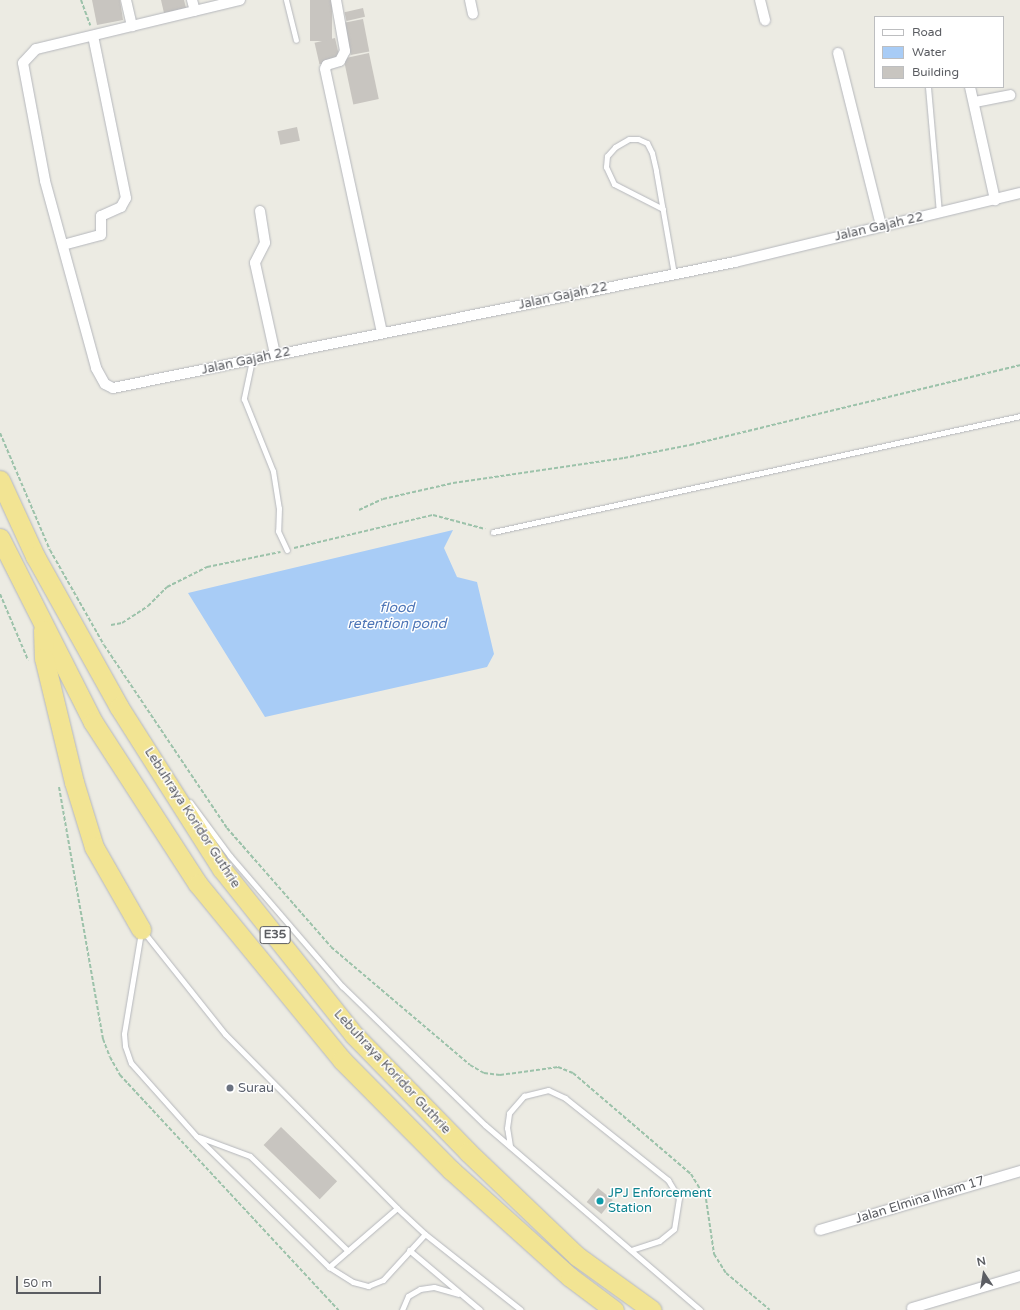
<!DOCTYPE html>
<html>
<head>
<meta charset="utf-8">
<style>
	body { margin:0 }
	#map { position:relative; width:1020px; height:1310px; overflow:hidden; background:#ecebe3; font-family:"Varela Round",sans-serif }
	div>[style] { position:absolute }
	.water>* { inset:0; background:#a8ccf6 }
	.building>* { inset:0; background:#c8c5c0; transform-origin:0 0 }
	.path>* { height:2px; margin-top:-1px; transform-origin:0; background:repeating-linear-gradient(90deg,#9cc2aa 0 4px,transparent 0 6px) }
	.roads { filter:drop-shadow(0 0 1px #b5b7bc) drop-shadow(0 0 1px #b5b7bc) }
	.service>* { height:5px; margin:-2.5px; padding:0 2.5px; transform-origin:2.5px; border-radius:2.5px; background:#fff }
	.minor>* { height:10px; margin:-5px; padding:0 5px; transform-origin:5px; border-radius:5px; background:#fff }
	.motorway>* { height:19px; margin:-9.5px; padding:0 9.5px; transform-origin:9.5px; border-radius:9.5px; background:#f2e493 }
	.dots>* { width:11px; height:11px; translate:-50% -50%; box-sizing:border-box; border:2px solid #fff; border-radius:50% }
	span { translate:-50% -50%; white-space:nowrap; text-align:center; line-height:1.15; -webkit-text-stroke:3px #fff; paint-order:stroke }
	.shield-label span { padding:1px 3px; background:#fff; border:1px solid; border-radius:3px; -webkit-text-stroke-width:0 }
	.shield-label { font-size:12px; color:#5b5d62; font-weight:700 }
	.street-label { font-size:13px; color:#5b5d62 }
	.worship-label { font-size:13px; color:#5b616d }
	.left { translate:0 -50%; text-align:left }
	.culture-label { font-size:13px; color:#0d838f }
	.water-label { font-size:14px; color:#4e76b7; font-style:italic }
	.legend { position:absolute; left:874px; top:16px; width:130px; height:72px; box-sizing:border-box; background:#fff; border:1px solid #bdbec0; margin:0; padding:5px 7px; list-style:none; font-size:12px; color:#5b5d62 }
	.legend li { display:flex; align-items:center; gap:8px; height:20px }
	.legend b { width:20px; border:1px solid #bdbec0 }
	.north { position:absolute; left:964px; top:1254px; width:40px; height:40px; -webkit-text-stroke:3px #fff; paint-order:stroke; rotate:348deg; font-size:11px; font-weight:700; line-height:16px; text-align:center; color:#5b5d62 }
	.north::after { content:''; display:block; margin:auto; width:14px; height:18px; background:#5b5d62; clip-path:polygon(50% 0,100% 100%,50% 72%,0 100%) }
	.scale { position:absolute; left:16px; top:1276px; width:85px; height:18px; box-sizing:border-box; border:2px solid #5b5d62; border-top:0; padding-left:5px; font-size:12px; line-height:14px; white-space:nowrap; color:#5b5d62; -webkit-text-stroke:3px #fff; paint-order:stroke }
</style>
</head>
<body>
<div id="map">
	<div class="water">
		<i style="clip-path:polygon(453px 530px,444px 548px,457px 577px,477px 582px,494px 654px,487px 667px,265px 717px,188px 593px)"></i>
	</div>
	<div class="building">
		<i style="clip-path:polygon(92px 0,120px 0,123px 20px,97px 25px)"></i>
		<i style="clip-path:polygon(161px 0,184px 0,186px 8px,164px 13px)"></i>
		<i style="left:310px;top:0;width:22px;height:41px"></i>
		<i style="left:363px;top:8px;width:9px;height:19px;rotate:77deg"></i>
		<i style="left:363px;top:19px;width:33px;height:19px;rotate:79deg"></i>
		<i style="left:335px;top:38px;width:22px;height:21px;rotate:77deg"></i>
		<i style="left:369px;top:53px;width:47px;height:26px;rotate:78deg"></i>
		<i style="left:297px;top:127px;width:14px;height:20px;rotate:78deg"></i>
		<i style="left:281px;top:1127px;width:78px;height:25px;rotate:44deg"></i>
		<i style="left:598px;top:1188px;width:19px;height:18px;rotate:39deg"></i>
	</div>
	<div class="path">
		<i style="left:81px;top:0;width:27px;rotate:70deg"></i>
		<i style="left:0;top:433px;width:127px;rotate:66.9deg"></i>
		<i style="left:50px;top:550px;width:109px;rotate:60.4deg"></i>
		<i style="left:104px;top:645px;width:220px;rotate:56.1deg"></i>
		<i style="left:227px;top:828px;width:158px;rotate:48.8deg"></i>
		<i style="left:331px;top:947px;width:182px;rotate:40.3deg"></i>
		<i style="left:470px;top:1065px;width:16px;rotate:30deg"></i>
		<i style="left:484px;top:1073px;width:16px;rotate:7deg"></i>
		<i style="left:500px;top:1075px;width:59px;rotate:-7.9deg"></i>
		<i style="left:558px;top:1067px;width:16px;rotate:22deg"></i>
		<i style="left:573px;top:1073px;width:155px;rotate:40.6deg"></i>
		<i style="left:691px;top:1174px;width:29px;rotate:59deg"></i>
		<i style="left:706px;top:1199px;width:56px;rotate:81.7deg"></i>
		<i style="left:714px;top:1254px;width:22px;rotate:58deg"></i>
		<i style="left:726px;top:1273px;width:57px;rotate:40.1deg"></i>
		<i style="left:359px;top:510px;width:26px;rotate:-25deg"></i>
		<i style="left:383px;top:499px;width:72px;rotate:-12.9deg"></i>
		<i style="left:453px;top:483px;width:173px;rotate:-8.3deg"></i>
		<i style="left:624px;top:458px;width:67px;rotate:-11.1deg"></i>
		<i style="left:690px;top:445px;width:340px;rotate:-13.6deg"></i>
		<i style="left:294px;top:548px;width:143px;rotate:-13.4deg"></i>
		<i style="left:433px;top:515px;width:54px;rotate:15.1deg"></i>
		<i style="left:0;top:594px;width:72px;rotate:67deg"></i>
		<i style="left:111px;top:625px;width:11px;rotate:-10deg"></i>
		<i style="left:122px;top:623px;width:31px;rotate:-33deg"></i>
		<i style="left:148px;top:606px;width:27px;rotate:-45deg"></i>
		<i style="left:167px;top:587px;width:45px;rotate:-26.6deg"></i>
		<i style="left:207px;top:567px;width:75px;rotate:-11.6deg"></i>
		<i style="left:59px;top:787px;width:256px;rotate:80.1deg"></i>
		<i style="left:103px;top:1039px;width:19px;rotate:69deg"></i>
		<i style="left:110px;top:1057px;width:21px;rotate:61deg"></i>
		<i style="left:120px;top:1075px;width:321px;rotate:47.1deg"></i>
	</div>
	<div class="roads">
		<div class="service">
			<i style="left:286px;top:0;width:41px;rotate:76deg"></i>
			<i style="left:928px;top:87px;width:126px;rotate:85deg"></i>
			<i style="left:663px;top:209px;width:55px;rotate:-153deg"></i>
			<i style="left:614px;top:184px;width:19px;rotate:-115deg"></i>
			<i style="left:606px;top:167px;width:11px;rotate:-85deg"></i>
			<i style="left:607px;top:156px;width:12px;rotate:-48deg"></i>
			<i style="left:615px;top:147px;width:16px;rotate:-30deg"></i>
			<i style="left:629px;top:139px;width:9px"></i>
			<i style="left:638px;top:139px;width:10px;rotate:24deg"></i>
			<i style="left:647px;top:143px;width:11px;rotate:63deg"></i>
			<i style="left:652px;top:153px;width:18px;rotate:77deg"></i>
			<i style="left:656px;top:171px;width:105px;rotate:80.1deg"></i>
			<i style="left:252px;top:360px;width:40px;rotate:102deg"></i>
			<i style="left:244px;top:399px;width:78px;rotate:68.1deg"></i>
			<i style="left:273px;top:471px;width:37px;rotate:81deg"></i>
			<i style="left:279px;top:508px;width:23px;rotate:92deg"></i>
			<i style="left:278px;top:531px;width:21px;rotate:65deg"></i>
			<i style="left:493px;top:532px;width:540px;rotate:-12.41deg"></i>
			<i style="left:190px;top:802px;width:67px;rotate:53.5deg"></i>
			<i style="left:230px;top:856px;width:172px;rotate:49.3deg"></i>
			<i style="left:342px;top:986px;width:199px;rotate:44.2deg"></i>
			<i style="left:485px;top:1125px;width:284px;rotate:40.7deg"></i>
			<i style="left:143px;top:931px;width:132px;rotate:51.5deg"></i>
			<i style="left:225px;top:1034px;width:245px;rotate:45.3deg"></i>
			<i style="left:397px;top:1208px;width:38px;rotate:43deg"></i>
			<i style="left:425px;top:1234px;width:122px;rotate:38.4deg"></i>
			<i style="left:141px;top:932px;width:103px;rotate:99.5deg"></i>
			<i style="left:124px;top:1034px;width:12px;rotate:85deg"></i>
			<i style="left:125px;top:1046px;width:18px;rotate:71deg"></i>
			<i style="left:131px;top:1063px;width:98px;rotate:48.3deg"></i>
			<i style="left:196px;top:1136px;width:187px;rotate:44.6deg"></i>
			<i style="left:329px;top:1267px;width:28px;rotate:32deg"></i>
			<i style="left:353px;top:1282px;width:16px;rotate:15deg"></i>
			<i style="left:368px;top:1286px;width:16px;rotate:-22deg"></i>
			<i style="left:383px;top:1280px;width:62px;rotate:-47.6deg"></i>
			<i style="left:199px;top:1137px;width:54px;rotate:20.4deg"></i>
			<i style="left:250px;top:1156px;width:136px;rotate:44.1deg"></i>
			<i style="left:510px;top:1146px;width:18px;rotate:-99deg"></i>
			<i style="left:507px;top:1128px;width:15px;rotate:-82deg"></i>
			<i style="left:509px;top:1113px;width:23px;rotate:-49deg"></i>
			<i style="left:524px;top:1096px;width:25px;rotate:-14deg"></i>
			<i style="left:548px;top:1090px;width:19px;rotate:25deg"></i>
			<i style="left:565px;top:1098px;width:132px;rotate:38.5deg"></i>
			<i style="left:668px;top:1180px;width:21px;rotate:59deg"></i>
			<i style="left:679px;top:1198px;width:31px;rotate:99deg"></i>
			<i style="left:674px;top:1229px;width:19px;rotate:141deg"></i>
			<i style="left:659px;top:1241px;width:28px;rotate:162deg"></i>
			<i style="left:409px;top:1250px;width:93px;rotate:40.2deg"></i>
			<i style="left:329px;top:1267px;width:90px;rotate:-40.9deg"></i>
			<i style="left:402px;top:1310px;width:15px;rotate:-67deg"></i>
			<i style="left:408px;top:1296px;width:14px;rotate:-30deg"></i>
			<i style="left:420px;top:1289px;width:14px;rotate:-8deg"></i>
			<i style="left:434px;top:1287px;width:25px;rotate:16deg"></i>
		</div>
		<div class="minor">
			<i style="left:126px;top:0;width:27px;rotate:77deg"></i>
			<i style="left:192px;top:0;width:11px;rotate:75deg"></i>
			<i style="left:240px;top:0;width:210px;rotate:166.5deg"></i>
			<i style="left:36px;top:49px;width:19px;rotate:133deg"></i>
			<i style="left:23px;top:63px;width:120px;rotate:79.4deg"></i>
			<i style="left:45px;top:181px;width:194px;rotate:74.7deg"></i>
			<i style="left:96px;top:368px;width:18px;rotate:61deg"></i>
			<i style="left:105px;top:384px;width:9px;rotate:27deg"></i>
			<i style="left:113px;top:388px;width:635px;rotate:-11.45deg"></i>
			<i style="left:735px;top:262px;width:293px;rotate:-13.6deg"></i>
			<i style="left:336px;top:0;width:52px;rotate:80deg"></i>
			<i style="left:345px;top:51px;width:11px;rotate:117deg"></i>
			<i style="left:340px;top:61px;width:14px;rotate:163deg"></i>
			<i style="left:327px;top:65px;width:4px;rotate:117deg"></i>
			<i style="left:325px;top:69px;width:270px;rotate:77.8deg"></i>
			<i style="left:470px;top:0;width:14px;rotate:78deg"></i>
			<i style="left:760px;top:0;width:21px;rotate:76deg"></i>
			<i style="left:838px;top:53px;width:178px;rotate:76deg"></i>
			<i style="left:970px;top:87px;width:116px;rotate:77.5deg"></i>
			<i style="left:975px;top:102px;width:36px;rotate:-11deg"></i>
			<i style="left:260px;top:211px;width:32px;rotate:81deg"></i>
			<i style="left:265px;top:243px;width:22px;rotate:117deg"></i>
			<i style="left:255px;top:263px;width:93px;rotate:77.6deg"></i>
			<i style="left:63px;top:245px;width:39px;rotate:-15deg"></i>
			<i style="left:101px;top:235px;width:19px;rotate:-90deg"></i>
			<i style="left:101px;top:216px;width:22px;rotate:-24deg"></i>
			<i style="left:121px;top:207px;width:10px;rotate:-61deg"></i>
			<i style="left:126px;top:198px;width:165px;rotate:-101.5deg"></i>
			<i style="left:820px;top:1230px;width:209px;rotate:-16.4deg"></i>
			<i style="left:912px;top:1308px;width:113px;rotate:-16.5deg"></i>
		</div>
		<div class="motorway">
			<i style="left:0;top:480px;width:84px;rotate:65.3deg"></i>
			<i style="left:35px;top:556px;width:173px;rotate:60.9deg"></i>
			<i style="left:119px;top:707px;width:192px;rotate:57.6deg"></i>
			<i style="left:222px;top:869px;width:212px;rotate:51.5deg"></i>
			<i style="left:354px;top:1035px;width:163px;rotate:45.7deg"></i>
			<i style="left:468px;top:1152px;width:151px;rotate:43.7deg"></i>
			<i style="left:577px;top:1256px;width:92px;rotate:35.8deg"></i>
			<i style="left:0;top:538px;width:206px;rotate:63.2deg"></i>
			<i style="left:93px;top:722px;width:193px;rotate:57.1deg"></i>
			<i style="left:198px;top:884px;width:227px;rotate:50.7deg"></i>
			<i style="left:342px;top:1060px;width:155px;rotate:45.3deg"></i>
			<i style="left:451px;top:1170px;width:160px;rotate:42deg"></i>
			<i style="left:570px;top:1277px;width:55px;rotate:36.9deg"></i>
			<i style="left:43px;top:630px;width:28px;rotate:88deg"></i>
			<i style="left:44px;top:658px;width:128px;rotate:76.4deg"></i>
			<i style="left:74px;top:782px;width:68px;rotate:72.9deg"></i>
			<i style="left:94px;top:847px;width:95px;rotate:60.2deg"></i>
		</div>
	</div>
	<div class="dots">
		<i style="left:230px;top:1088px;background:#6b7280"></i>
		<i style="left:600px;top:1201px;background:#0f9aa8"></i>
	</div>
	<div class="shield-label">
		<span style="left:275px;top:935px">E35</span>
	</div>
	<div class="street-label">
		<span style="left:879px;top:227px;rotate:-13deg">Jalan Gajah 22</span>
		<span style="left:563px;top:296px;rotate:-12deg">Jalan Gajah 22</span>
		<span style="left:246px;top:361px;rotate:-12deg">Jalan Gajah 22</span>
		<span style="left:192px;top:818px;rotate:57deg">Lebuhraya Koridor Guthrie</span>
		<span style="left:392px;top:1072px;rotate:47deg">Lebuhraya Koridor Guthrie</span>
		<span style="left:920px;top:1200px;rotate:-17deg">Jalan Elmina Ilham 17</span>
	</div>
	<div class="worship-label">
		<span class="left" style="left:238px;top:1088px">Surau</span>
	</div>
	<div class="culture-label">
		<span class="left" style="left:608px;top:1201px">JPJ Enforcement<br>Station</span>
	</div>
	<div class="water-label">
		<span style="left:397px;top:616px">flood<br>retention pond</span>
	</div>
	<ul class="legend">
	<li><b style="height:5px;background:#fff"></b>Road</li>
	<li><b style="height:11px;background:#a8ccf6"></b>Water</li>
	<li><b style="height:11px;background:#c8c5c0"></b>Building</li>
	</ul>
	<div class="north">N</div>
	<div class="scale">50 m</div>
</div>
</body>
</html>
